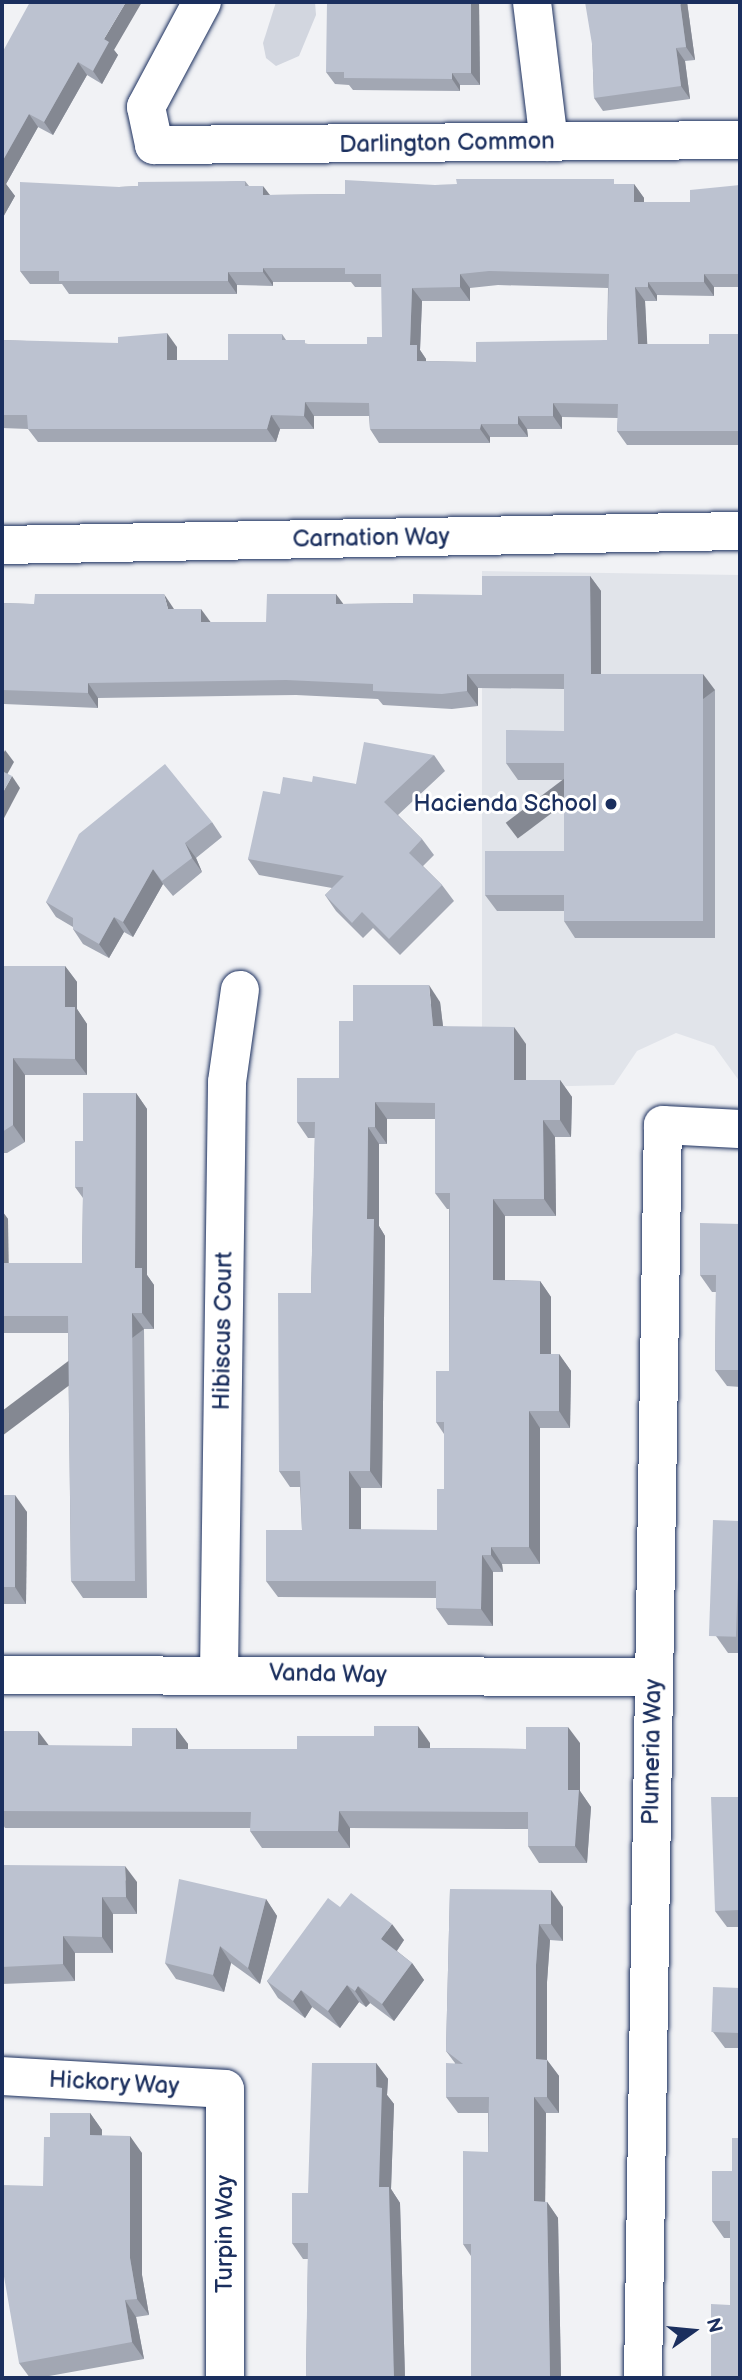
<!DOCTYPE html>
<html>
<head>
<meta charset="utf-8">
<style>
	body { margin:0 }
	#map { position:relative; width:742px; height:2380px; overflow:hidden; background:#f1f2f5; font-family:"Balsamiq Sans",sans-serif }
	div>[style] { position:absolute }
	.built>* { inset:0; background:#e1e4ea }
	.green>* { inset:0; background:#d2d6df }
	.roads { filter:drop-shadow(0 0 2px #1b2f5e) drop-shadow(0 0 2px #1b2f5e) }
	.minor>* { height:38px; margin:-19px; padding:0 19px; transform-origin:19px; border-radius:19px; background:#fff }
	.wall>* { inset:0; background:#a2a7b3 }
	.shaded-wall>* { inset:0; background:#848892; transform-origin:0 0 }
	.building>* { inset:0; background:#bcc2d0; transform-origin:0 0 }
	.dots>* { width:19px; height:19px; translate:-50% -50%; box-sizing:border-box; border:4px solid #fff; border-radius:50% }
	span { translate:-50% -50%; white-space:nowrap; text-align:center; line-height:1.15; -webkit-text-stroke:6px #fff; paint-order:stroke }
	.street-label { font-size:24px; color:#1b2f5e }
	.poi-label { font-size:24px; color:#1b2f5e }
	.right { translate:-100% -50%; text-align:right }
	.frame { position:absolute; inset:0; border:4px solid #1b2f5e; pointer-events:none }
	.north { position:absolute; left:658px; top:2296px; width:70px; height:70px; -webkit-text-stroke:5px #fff; paint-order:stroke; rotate:75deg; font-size:19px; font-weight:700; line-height:28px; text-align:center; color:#1b2f5e }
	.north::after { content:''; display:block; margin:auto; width:24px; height:32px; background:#1b2f5e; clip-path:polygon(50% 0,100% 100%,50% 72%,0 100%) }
</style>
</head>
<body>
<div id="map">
	<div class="built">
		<i style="clip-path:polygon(482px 571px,740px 575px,740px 1082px,714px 1046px,676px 1033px,637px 1051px,614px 1085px,482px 1088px)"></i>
	</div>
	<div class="green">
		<i style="clip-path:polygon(276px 2px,315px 2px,316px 15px,299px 56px,276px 66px,266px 58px,263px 43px)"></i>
	</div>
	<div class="roads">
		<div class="minor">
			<i style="left:202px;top:2px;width:119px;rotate:118.1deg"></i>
			<i style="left:146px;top:107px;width:39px;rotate:78deg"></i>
			<i style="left:154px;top:145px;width:586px;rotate:-0.49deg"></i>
			<i style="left:532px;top:2px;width:141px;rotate:83.1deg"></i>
			<i style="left:2px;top:545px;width:738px;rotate:-1.09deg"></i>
			<i style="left:219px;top:1673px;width:591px;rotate:-89.22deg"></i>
			<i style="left:227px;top:1082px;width:93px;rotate:-82deg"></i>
			<i style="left:2px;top:1675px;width:651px;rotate:0.18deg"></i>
			<i style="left:2px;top:2076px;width:223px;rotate:3.3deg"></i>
			<i style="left:225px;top:2089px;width:289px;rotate:90deg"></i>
			<i style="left:643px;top:2378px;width:1253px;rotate:-89.09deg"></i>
			<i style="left:663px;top:1125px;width:77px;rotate:3deg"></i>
		</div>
	</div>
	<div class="wall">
		<i style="clip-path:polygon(479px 2px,480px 85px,460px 85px,460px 91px,353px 90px,349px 85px,335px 84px,326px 72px)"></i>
		<i style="clip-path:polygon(687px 2px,695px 60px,685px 61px,690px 99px,603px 111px,594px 98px,592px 44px)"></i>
		<i style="clip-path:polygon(114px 50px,118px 55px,102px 84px,87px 75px,53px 135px,38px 127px,6px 184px,15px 196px,2px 219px,2px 53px)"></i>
		<i style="clip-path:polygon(evenodd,245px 181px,249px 186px,270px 195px,345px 194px,435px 185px,634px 184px,644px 198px,644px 202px,690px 202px,740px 185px,740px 287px,714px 287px,714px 296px,657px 295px,657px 301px,645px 301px,647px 344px,709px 344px,740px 334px,740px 445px,627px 445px,617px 431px,618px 418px,562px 417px,562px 429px,527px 429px,528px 437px,490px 437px,490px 443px,379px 443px,370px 429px,369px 416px,314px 416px,314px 429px,280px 429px,276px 442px,38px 442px,28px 429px,2px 428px,2px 340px,177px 347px,177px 360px,228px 360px,282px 334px,286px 340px,308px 344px,367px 344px,382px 337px,382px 287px,355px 287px,351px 282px,273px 282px,273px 286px,237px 285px,237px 294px,69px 294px,62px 284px,30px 284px,20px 271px,119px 187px,245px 181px,498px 285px,608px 288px,607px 340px,476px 362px,426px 361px,426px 359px,420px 350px,422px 301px,470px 301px,470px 288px,498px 285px)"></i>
		<i style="clip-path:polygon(590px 576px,601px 591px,601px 674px,715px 690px,715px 938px,575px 938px,564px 921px,564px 911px,497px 911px,485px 895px,564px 851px,564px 780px,518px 780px,506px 763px,564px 731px,564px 689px,478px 688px,478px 706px,452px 709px,383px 705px,378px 699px,296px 695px,98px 698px,98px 708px,4px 704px,2px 701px,2px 603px,174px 609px,210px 622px,266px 622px,343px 604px,413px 603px,482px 595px)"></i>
		<i style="clip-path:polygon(434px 755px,445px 771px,398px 815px,422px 839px,434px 855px,423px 866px,442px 885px,454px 901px,400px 955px,373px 928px,363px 938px,336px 911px,325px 895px,332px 888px,259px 875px,248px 859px,280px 794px,312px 782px,356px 784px)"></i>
		<i style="clip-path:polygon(212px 822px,222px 837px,196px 858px,202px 872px,173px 896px,163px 884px,133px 937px,124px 932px,109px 958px,83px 944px,73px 929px,73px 927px,56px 917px,46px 902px)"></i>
		<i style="clip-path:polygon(2px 966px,65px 966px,77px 982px,77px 1009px,87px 1024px,87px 1075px,25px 1075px,25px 1142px,7px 1153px,2px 1153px)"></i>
		<i style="clip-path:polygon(evenodd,440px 1002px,443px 1026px,526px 1044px,526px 1080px,560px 1080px,572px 1097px,571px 1137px,555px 1137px,556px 1216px,505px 1216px,505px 1280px,540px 1281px,551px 1297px,551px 1354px,559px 1354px,571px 1371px,570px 1428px,540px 1428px,540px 1564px,502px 1564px,503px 1572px,493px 1572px,493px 1626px,448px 1625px,436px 1608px,436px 1598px,278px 1597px,266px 1581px,302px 1530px,300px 1487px,290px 1487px,279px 1471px,311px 1293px,315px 1138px,308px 1138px,297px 1122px,339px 1078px,353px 1021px,440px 1002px,387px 1119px,435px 1119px,435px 1193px,447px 1209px,449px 1209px,449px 1371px,436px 1422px,444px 1434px,444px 1489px,437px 1530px,361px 1530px,361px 1488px,382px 1488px,385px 1236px,379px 1226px,379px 1144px,387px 1144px,387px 1119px)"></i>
		<i style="clip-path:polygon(136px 1093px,147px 1109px,147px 1275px,154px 1285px,154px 1329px,144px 1329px,147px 1598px,83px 1598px,71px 1581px,68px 1333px,2px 1333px,2px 1211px,8px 1219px,8px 1263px,82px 1263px,83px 1198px,75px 1187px,83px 1141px)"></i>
		<i style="clip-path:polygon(740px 1224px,740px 1387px,727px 1386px,715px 1370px,716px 1292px,712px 1292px,700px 1275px)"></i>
		<i style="clip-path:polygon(2px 1495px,27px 1512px,26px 1604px,2px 1604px)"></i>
		<i style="clip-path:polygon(740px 1521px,740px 1653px,728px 1653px,716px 1636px)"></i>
		<i style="clip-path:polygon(176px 1728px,188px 1744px,188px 1749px,297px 1749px,430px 1743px,430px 1748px,526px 1749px,580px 1743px,580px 1791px,591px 1807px,587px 1863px,539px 1863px,528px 1846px,528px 1829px,350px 1828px,350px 1848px,262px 1848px,250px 1831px,251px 1828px,5px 1828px,2px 1823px,2px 1731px,49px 1746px,132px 1746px)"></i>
		<i style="clip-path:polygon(740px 1797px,740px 1927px,727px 1927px,715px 1911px)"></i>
		<i style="clip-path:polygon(2px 1865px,137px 1882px,137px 1914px,113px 1914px,113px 1953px,75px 1953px,75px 1981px,2px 1984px)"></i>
		<i style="clip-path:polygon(450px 1889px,563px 1907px,563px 1941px,550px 1940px,547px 1982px,547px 2060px,559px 2076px,559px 2113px,546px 2113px,545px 2202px,547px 2202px,558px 2218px,561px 2378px,472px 2378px,471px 2376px,471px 2256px,463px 2244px,488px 2152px,488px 2113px,458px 2113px,446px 2097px,455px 2063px,446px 2051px)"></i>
		<i style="clip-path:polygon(266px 1899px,277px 1916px,260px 1984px,231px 1963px,224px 1992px,176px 1979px,165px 1963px)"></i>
		<i style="clip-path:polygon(340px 1907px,404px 1940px,397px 1951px,412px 1963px,424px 1980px,394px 2021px,370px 2003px,366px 2007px,359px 2002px,340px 2028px,312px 2007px,305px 2018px,278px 1998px,267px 1981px)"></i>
		<i style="clip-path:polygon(740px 1988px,740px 2048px,725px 2048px,713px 2032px)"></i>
		<i style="clip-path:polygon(376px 2063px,388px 2079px,387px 2095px,394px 2104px,391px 2189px,400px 2203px,405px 2378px,294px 2378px,306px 2376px,308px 2259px,303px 2259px,292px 2243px,308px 2193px)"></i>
		<i style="clip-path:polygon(90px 2113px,102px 2130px,102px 2136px,142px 2153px,142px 2275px,149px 2315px,136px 2317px,144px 2359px,38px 2378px,30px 2378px,19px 2363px,50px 2137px)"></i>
		<i style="clip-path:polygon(732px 2171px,730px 2305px,730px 2238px,724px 2238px,712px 2221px)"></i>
	</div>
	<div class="shaded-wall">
		<i style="clip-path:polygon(126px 2px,142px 2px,114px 50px,118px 55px,102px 84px,93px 71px,104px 39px)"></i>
		<i style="clip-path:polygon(471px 2px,479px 2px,480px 85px,471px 73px)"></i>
		<i style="clip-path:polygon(680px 2px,687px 2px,695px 60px,686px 47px)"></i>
		<i style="clip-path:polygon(676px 48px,685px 61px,690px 99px,681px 86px)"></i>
		<i style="clip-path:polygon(78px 62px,87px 75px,53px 135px,44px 122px)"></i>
		<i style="clip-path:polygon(452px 73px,460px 85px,460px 91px,452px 79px)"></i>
		<i style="clip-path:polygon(29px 114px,38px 127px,6px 184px,15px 196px,2px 219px,2px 162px)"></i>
		<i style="clip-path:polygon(634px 184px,644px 198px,644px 215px,634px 202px)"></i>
		<i style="clip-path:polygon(263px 186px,273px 199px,263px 195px)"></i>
		<i style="clip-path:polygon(263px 268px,273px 282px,273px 286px,263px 272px)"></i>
		<i style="clip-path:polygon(228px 272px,237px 285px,237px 294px,228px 281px)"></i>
		<i style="clip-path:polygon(460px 274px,470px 288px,470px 301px,460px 287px)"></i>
		<i style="clip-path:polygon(704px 274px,714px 287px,714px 296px,704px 282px)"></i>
		<i style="clip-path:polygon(648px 282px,657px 295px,657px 301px,648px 287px)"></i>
		<i style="clip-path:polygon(635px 287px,645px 301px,648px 357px,638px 344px)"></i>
		<i style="clip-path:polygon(412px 288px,422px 301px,420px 350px,426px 359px,426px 375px,417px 361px,410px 345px)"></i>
		<i style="clip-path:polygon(167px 333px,177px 347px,177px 374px,167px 360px)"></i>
		<i style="clip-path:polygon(305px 402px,314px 416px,314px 429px,304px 416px)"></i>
		<i style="clip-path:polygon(553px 403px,562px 417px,562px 429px,553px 416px)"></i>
		<i style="clip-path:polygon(271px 415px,280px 429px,276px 442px,267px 429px)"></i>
		<i style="clip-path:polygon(518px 416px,527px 429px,528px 437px,518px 424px)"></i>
		<i style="clip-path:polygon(481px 424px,490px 437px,490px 443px,480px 429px)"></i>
		<i style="clip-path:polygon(590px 576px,601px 591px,601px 689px,591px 674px)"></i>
		<i style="clip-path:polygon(164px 594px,174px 609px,168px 609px)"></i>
		<i style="clip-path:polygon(336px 594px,347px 609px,336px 604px)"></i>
		<i style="clip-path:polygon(201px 609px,212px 624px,201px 622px)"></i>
		<i style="clip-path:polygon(467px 674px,478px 688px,478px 706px,467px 691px)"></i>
		<i style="left:703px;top:674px;width:20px;height:247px;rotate:53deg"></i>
		<i style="clip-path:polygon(88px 683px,98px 698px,98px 708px,88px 693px)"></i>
		<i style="clip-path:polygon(5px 750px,14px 762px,4px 780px,2px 776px,2px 757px)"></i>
		<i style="clip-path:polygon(12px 776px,20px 788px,2px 822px,2px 794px)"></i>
		<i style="clip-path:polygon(185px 843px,196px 858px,202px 872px,192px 858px)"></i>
		<i style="clip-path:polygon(153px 869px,163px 884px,133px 937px,123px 922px)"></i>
		<i style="clip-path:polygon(114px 917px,124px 932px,109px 958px,99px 944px)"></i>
		<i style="clip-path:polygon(65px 966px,77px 982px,77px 1009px,87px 1024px,87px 1075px,75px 1059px,65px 1007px)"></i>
		<i style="clip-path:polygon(429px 985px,440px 1002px,445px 1043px,433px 1026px)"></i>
		<i style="clip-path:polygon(514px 1027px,526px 1044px,526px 1096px,514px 1080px)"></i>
		<i style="clip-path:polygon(13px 1058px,25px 1075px,25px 1142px,13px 1125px)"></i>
		<i style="clip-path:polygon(560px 1080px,572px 1097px,571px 1137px,560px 1120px)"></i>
		<i style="clip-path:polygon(136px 1093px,147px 1109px,147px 1275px,154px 1285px,154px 1329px,142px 1313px,135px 1268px)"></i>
		<i style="clip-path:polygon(375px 1102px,387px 1119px,387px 1144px,375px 1127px)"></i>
		<i style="clip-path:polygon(543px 1120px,555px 1137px,556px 1216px,544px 1199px)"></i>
		<i style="clip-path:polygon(368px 1127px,379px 1144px,379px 1226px,385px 1236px,382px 1488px,370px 1471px,367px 1219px)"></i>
		<i style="clip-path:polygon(493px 1199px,505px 1216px,505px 1297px,493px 1280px)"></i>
		<i style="clip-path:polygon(2px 1211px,8px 1219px,9px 1279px,2px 1269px)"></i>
		<i style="clip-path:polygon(540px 1281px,551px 1297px,551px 1371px,540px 1354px)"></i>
		<i style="left:132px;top:1313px;width:20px;height:268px;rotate:53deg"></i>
		<i style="clip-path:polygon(559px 1354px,571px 1371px,570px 1428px,559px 1411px)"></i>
		<i style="clip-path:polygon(529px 1411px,540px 1428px,540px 1564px,529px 1547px)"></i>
		<i style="clip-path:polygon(349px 1471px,361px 1488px,361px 1546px,349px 1529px)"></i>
		<i style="clip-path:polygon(15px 1495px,27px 1512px,26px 1604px,15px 1587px)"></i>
		<i style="clip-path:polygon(491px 1547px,502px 1564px,503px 1572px,491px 1555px)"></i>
		<i style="clip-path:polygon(482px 1555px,493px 1572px,493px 1626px,481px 1609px)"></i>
		<i style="clip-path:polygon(418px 1726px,430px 1743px,430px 1765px,418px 1748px)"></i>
		<i style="clip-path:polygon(568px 1727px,580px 1743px,580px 1791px,591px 1807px,587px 1863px,575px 1846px,568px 1790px)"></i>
		<i style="clip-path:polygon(176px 1728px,188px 1744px,188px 1765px,176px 1749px)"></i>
		<i style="clip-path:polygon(38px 1731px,50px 1747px,38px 1745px)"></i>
		<i style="clip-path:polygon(339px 1811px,350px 1828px,350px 1848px,338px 1831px)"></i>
		<i style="clip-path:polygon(125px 1866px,137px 1882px,137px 1914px,126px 1897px)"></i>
		<i style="clip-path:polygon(551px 1890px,563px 1907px,563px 1941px,551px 1924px)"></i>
		<i style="clip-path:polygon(102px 1897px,113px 1914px,113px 1953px,102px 1937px)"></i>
		<i style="clip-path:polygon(266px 1899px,277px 1916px,260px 1984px,248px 1968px)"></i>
		<i style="clip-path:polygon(392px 1924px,404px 1940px,393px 1956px,381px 1939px)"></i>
		<i style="clip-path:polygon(539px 1924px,550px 1940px,547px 1982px,547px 2060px,559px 2076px,559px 2113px,547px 2097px,536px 2059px,536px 1965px)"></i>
		<i style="clip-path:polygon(63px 1936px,75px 1953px,75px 1981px,63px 1964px)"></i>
		<i style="clip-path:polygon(220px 1946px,231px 1963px,224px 1992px,213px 1975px)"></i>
		<i style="clip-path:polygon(412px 1963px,424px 1980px,394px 2021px,382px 2004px)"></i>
		<i style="clip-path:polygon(347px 1985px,359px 2002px,340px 2028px,328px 2011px)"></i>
		<i style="clip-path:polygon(358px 1986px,370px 2003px,366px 2007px,355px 1991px)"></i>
		<i style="clip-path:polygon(301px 1990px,312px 2007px,305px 2018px,293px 2001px)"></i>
		<i style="clip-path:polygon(376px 2063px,388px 2079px,387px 2095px,394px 2104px,391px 2189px,400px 2203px,405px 2378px,394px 2378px,379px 2187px)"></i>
		<i style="clip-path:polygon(534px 2097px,546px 2113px,545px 2218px,534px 2201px)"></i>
		<i style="clip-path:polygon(90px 2113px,102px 2130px,101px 2152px,90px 2135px)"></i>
		<i style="clip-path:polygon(130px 2136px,142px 2153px,142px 2275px,149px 2315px,137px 2299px,130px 2258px)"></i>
		<i style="clip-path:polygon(547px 2202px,558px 2218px,561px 2378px,551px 2378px,550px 2377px)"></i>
		<i style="clip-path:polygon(125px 2300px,136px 2317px,144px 2359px,132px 2342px)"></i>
	</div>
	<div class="building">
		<i style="clip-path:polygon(30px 2px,126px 2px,104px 39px,109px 42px,93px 71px,78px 62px,44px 122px,29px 114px,2px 162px,2px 53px)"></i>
		<i style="clip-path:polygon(327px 2px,471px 2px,471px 73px,452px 73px,452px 79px,344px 78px,344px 72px,326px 72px)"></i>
		<i style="clip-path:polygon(585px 2px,680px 2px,686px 47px,676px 48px,681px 86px,594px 98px,592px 44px)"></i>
		<i style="clip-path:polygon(evenodd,456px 179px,614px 179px,614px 184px,634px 184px,634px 202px,690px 202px,690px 190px,740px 185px,740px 274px,704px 274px,704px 282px,648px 282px,648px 287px,635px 287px,638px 344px,709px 344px,709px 334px,740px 334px,740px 431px,617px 431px,618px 404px,553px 403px,553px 416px,518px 416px,518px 424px,481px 424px,480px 429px,370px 429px,369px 403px,305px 402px,304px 416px,271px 415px,267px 429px,28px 429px,27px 415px,2px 415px,2px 340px,118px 343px,118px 337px,167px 333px,167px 360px,228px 360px,228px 334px,282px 334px,282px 340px,305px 340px,305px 344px,367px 344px,367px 337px,382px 337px,381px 274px,345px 274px,345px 268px,263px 268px,263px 272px,228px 272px,228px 281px,59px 281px,59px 271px,20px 271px,20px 182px,119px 187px,138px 186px,138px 182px,245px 181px,245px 186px,263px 186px,263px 195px,345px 194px,345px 180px,435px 185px,457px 184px,456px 179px,489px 271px,609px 274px,607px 340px,476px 342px,476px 362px,417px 361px,417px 345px,410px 345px,412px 288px,460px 287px,460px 274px,489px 271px)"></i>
		<i style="clip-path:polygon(482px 576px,590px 576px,591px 674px,467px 674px,467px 691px,442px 694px,373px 691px,373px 684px,286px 680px,88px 683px,88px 693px,2px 690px,2px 603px,34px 604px,35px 594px,164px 594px,168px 609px,201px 609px,201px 622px,266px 622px,267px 594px,336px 594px,336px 604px,413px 603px,413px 594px,482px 595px)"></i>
		<i style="clip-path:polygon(564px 674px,703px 674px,703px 921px,564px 921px,564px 895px,485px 895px,485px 851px,564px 851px,564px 763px,506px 763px,506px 730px,564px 731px)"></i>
		<i style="clip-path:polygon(364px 742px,434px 755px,384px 802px,422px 839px,409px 853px,442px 885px,389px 939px,362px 912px,352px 923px,325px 895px,344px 876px,248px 859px,263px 791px,280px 794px,283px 777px,312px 782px,313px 776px,356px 784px)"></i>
		<i style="clip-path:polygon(165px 764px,212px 822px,185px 843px,192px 858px,162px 881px,153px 869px,123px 922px,114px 917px,99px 944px,73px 929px,73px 918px,46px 902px,79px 834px)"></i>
		<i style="clip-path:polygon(2px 771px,12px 776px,2px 794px)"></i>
		<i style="clip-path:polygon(2px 966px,65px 966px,65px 1007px,75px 1007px,75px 1059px,13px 1058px,13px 1125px,2px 1132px)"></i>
		<i style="clip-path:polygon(evenodd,353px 985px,429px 985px,433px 1026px,514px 1027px,514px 1080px,560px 1080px,560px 1120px,543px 1120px,544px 1199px,493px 1199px,493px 1280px,540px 1281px,540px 1354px,559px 1354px,559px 1411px,529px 1411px,529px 1547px,491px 1547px,491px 1555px,482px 1555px,481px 1609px,436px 1608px,436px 1581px,266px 1581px,266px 1530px,302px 1530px,300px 1471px,279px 1471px,278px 1293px,311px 1293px,315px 1122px,297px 1122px,297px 1078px,339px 1078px,339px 1021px,353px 1021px,353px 985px,375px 1102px,435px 1103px,435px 1193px,450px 1193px,449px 1371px,436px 1371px,436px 1422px,444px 1422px,444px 1489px,437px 1489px,437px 1530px,349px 1529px,349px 1471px,370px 1471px,374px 1219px,367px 1219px,368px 1127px,375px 1127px,375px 1102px)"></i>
		<i style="clip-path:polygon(83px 1093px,136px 1093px,135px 1268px,142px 1268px,142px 1313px,132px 1313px,135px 1581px,71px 1581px,68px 1316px,2px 1316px,2px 1263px,82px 1263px,83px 1187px,75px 1187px,75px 1141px,83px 1141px)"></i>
		<i style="clip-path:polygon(700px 1223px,740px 1224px,740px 1370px,715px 1370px,716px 1275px,700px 1275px)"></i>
		<i style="left:2px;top:1495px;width:13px;height:92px"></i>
		<i style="left:713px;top:1520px;width:27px;height:116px;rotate:2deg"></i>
		<i style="clip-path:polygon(374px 1726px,418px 1726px,418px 1748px,526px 1749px,526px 1727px,568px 1727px,568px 1790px,579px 1790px,575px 1846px,528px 1846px,528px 1812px,339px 1811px,338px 1831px,250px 1831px,251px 1812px,2px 1811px,2px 1731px,38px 1731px,38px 1745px,132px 1746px,132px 1728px,176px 1728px,176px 1749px,297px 1749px,297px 1736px,374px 1736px)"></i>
		<i style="clip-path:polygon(711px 1797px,740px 1797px,740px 1910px,715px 1911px)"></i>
		<i style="clip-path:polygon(2px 1865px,125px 1866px,126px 1897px,102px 1897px,102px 1937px,63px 1936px,63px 1964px,2px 1967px)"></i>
		<i style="clip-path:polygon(179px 1879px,266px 1899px,248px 1968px,220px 1946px,213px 1975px,165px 1963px)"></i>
		<i style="clip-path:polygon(450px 1889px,551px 1890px,551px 1924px,539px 1924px,536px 1965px,536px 2059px,547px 2060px,547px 2097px,534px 2097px,534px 2201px,547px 2202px,550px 2377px,533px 2377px,533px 2378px,496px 2378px,496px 2376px,471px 2376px,471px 2244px,463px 2244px,463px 2151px,488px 2152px,489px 2097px,446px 2097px,446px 2063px,463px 2064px,446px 2051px)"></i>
		<i style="clip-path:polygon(351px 1893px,392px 1924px,381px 1939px,412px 1963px,382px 2004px,358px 1986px,355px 1991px,347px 1985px,328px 2011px,301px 1990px,293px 2001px,267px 1981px,328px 1898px,340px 1907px)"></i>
		<i style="left:713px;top:1987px;width:27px;height:45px;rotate:2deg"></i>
		<i style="clip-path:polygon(312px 2063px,376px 2063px,376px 2087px,382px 2088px,379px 2187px,389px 2187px,394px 2378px,294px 2378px,294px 2376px,306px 2376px,308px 2243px,292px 2243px,292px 2193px,308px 2193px)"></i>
		<i style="clip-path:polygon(50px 2113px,90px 2113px,90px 2135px,130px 2136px,130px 2258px,137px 2299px,125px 2300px,132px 2342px,19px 2363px,2px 2265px,2px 2185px,43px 2186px,44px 2137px,50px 2137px)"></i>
		<i style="clip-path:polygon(732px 2138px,740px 2138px,740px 2378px,711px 2378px,711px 2304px,730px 2305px,730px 2221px,712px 2221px,712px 2171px,732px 2171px)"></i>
	</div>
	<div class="dots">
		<i style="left:611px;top:804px;background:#1b2f5e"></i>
	</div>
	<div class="street-label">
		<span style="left:447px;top:143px;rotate:-1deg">Darlington Common</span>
		<span style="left:371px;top:538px;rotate:-1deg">Carnation Way</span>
		<span style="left:223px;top:1331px;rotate:-89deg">Hibiscus Court</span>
		<span style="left:328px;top:1674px;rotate:1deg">Vanda Way</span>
		<span style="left:652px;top:1752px;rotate:-89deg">Plumeria Way</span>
		<span style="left:114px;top:2083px;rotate:3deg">Hickory Way</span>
		<span style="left:225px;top:2234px;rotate:-90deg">Turpin Way</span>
	</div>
	<div class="poi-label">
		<span class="right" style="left:597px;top:804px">Hacienda School</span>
	</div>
	<div class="frame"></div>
	<div class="north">N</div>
</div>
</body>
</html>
